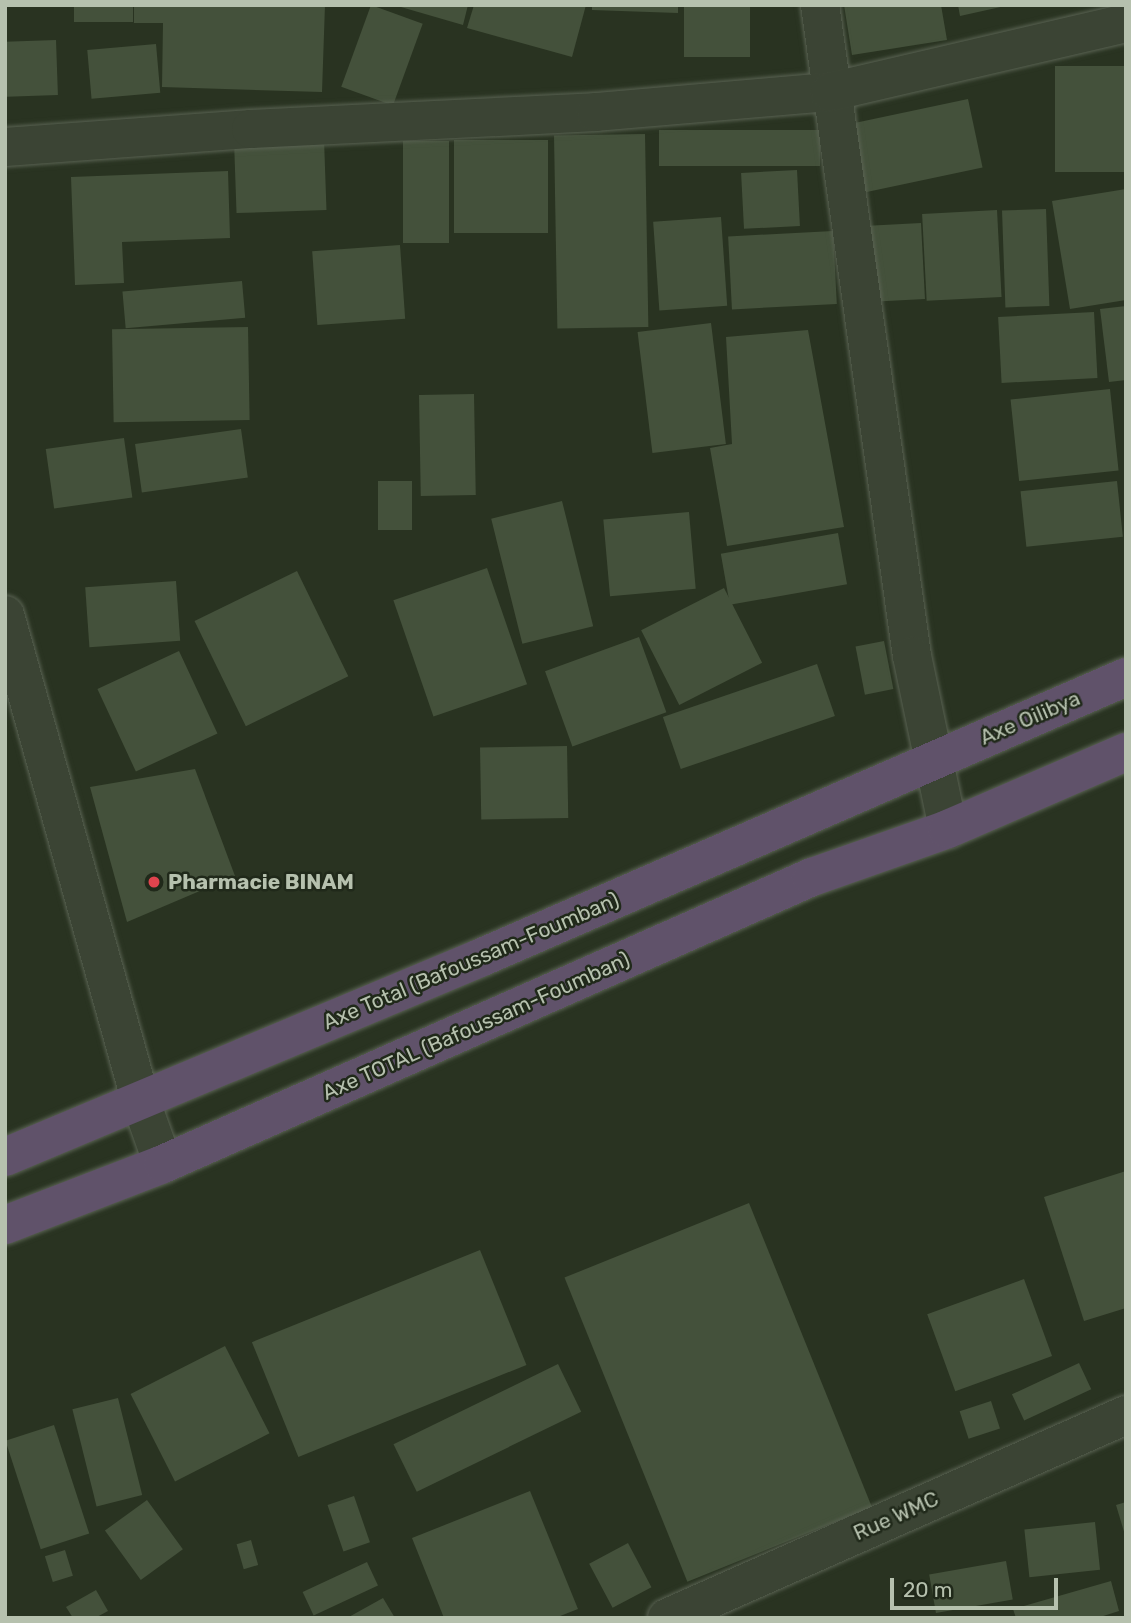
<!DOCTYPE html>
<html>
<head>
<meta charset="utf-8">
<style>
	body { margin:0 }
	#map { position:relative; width:1131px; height:1623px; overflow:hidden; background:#293321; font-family:Rubik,sans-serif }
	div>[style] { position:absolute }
	.building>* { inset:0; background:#44513b; transform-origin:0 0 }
	.roads { filter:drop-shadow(0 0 2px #596252) drop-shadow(0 0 2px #596252) }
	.minor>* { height:38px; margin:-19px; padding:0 19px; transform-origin:19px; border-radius:19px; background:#3b4434 }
	.highway>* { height:38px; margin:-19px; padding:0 19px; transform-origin:19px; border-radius:19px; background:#60526a }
	.dots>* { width:19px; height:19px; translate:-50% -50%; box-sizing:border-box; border:4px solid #20291a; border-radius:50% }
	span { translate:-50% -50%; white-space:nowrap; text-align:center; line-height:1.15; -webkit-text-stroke:5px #20291a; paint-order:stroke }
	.street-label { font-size:21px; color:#b6c1ae }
	.poi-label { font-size:21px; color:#b6c1ae; font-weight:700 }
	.left { translate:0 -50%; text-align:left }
	.frame { position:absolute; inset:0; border:7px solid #b6c1ae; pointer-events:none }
	.scale { position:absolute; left:890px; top:1578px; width:168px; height:32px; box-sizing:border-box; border:4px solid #b6c1ae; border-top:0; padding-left:9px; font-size:21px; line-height:24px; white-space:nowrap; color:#b6c1ae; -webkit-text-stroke:5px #20291a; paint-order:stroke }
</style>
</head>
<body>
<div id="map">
	<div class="building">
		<i style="left:74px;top:5px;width:59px;height:17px"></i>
		<i style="clip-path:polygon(134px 5px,325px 5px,322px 92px,162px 87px,163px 23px,134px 23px)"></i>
		<i style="left:371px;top:5px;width:55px;height:87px;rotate:20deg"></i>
		<i style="clip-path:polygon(394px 5px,468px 5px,463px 25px)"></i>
		<i style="clip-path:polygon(474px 5px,586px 5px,572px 57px,467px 28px)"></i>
		<i style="clip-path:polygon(592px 5px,678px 5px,678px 13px,592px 10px)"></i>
		<i style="left:684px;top:5px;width:66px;height:52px"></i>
		<i style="clip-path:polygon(844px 5px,941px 5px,947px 40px,852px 55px)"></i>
		<i style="clip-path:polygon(958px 5px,1005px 5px,1005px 6px,960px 16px)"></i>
		<i style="left:56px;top:40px;width:55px;height:51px;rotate:88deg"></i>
		<i style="left:156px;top:44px;width:49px;height:69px;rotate:85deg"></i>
		<i style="left:1126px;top:66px;width:106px;height:71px;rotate:90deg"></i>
		<i style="left:968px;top:99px;width:70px;height:122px;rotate:78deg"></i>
		<i style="left:820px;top:130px;width:36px;height:161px;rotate:90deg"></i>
		<i style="left:645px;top:134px;width:193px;height:91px;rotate:89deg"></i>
		<i style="left:324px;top:139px;width:71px;height:90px;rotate:88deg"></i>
		<i style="left:454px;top:140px;width:94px;height:93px"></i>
		<i style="left:403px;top:141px;width:46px;height:102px"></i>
		<i style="left:797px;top:170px;width:56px;height:56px;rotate:87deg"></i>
		<i style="clip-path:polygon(228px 171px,230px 238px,122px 242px,124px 283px,75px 285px,71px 177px)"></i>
		<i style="clip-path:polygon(1126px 189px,1126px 300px,1070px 309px,1052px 201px)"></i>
		<i style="left:1046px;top:209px;width:97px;height:44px;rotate:88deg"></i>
		<i style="left:997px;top:210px;width:87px;height:75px;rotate:87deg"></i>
		<i style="left:721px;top:217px;width:89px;height:68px;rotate:86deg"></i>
		<i style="left:921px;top:223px;width:76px;height:62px;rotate:87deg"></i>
		<i style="left:833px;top:231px;width:73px;height:105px;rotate:87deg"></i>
		<i style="left:400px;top:245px;width:74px;height:88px;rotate:86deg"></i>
		<i style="left:242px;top:281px;width:37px;height:120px;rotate:85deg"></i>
		<i style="clip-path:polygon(1126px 306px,1126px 380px,1109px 382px,1100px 309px)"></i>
		<i style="left:1094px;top:312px;width:66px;height:96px;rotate:87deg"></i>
		<i style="left:711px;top:323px;width:122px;height:74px;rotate:83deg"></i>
		<i style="left:248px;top:327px;width:93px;height:136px;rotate:89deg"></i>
		<i style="clip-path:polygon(808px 330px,844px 527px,727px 546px,710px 448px,732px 444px,726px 337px)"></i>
		<i style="left:1110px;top:389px;width:82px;height:100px;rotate:84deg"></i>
		<i style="left:474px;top:394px;width:101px;height:55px;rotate:89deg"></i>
		<i style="left:241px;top:429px;width:49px;height:107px;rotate:82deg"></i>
		<i style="left:124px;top:438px;width:60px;height:79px;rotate:82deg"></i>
		<i style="left:378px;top:481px;width:34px;height:49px"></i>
		<i style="left:1117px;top:481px;width:56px;height:97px;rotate:84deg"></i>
		<i style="left:562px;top:501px;width:129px;height:73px;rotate:76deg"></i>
		<i style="left:689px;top:512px;width:77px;height:86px;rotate:85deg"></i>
		<i style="left:838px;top:533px;width:52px;height:119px;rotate:80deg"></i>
		<i style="left:487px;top:568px;width:123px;height:99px;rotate:71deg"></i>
		<i style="left:297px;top:571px;width:117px;height:114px;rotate:64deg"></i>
		<i style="left:176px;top:581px;width:60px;height:91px;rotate:86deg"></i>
		<i style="left:724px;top:588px;width:84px;height:93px;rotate:63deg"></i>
		<i style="left:639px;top:637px;width:80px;height:100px;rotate:70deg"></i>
		<i style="left:884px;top:641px;width:49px;height:29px;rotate:79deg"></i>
		<i style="left:179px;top:651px;width:91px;height:90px;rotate:65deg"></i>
		<i style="left:817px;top:664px;width:55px;height:163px;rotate:71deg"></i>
		<i style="left:567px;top:746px;width:72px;height:87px;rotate:89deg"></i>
		<i style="clip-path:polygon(195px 769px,235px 876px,127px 922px,90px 787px)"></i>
		<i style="clip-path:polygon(1126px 1171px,1126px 1308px,1084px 1321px,1044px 1197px)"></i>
		<i style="left:749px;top:1203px;width:328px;height:199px;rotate:68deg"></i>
		<i style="left:480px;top:1250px;width:124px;height:246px;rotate:68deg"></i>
		<i style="left:1024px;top:1279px;width:82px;height:103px;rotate:70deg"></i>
		<i style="left:225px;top:1346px;width:98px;height:106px;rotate:63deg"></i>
		<i style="left:1079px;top:1363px;width:29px;height:74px;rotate:65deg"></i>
		<i style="left:558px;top:1364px;width:53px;height:183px;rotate:64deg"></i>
		<i style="left:118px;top:1398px;width:100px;height:47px;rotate:76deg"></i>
		<i style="left:991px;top:1401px;width:29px;height:33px;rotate:72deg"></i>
		<i style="left:54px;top:1425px;width:114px;height:51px;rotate:72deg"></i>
		<i style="clip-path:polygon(530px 1491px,578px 1609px,555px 1618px,444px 1618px,412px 1538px)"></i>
		<i style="left:354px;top:1496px;width:49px;height:28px;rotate:71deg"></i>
		<i style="left:147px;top:1500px;width:61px;height:52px;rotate:54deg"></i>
		<i style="clip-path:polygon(1126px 1502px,1126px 1535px,1125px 1535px,1116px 1505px)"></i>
		<i style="left:1095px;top:1522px;width:48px;height:71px;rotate:84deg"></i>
		<i style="left:251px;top:1540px;width:26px;height:15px;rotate:74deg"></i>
		<i style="left:628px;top:1543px;width:50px;height:44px;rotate:62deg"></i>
		<i style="left:65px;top:1550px;width:27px;height:21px;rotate:73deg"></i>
		<i style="left:1006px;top:1561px;width:39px;height:78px;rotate:80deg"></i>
		<i style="left:367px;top:1562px;width:26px;height:71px;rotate:65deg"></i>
		<i style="clip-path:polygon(1111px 1581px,1119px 1611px,1097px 1618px,1016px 1618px,1013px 1609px)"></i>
		<i style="clip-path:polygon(96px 1590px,108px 1611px,95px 1618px,73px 1618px,66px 1607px)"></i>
		<i style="clip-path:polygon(383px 1598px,395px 1618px,347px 1618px)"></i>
	</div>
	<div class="roads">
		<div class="minor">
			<i style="left:820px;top:5px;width:657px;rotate:81.96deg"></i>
			<i style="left:912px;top:656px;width:177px;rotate:78.2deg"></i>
			<i style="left:5px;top:147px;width:247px;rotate:-4.2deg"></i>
			<i style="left:251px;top:129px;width:345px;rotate:-2.8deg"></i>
			<i style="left:596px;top:112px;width:235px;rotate:-4.9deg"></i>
			<i style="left:830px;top:92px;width:304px;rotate:-13.1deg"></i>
			<i style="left:5px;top:615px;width:506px;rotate:74.4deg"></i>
			<i style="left:141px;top:1102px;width:66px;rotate:70.5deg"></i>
			<i style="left:667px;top:1618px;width:502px;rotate:-23.86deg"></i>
		</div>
		<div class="highway">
			<i style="left:5px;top:1157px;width:515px;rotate:-22.73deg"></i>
			<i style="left:480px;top:958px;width:704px;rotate:-23.51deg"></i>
			<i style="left:5px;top:1225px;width:169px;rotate:-21.1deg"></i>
			<i style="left:163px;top:1164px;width:710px;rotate:-23.86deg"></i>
			<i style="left:812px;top:877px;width:144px;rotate:-19.4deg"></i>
			<i style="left:948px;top:829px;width:194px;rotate:-23.4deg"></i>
		</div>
	</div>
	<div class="dots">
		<i style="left:154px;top:882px;background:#e0444e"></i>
	</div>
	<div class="street-label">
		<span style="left:1030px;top:718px;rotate:-23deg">Axe Oilibya</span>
		<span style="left:471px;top:961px;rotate:-23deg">Axe Total (Bafoussam-Foumban)</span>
		<span style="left:476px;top:1026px;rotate:-24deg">Axe TOTAL (Bafoussam-Foumban)</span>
		<span style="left:896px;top:1516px;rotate:-24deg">Rue WMC</span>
	</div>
	<div class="poi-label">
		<span class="left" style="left:168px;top:882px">Pharmacie BINAM</span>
	</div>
	<div class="frame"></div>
	<div class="scale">20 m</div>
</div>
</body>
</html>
